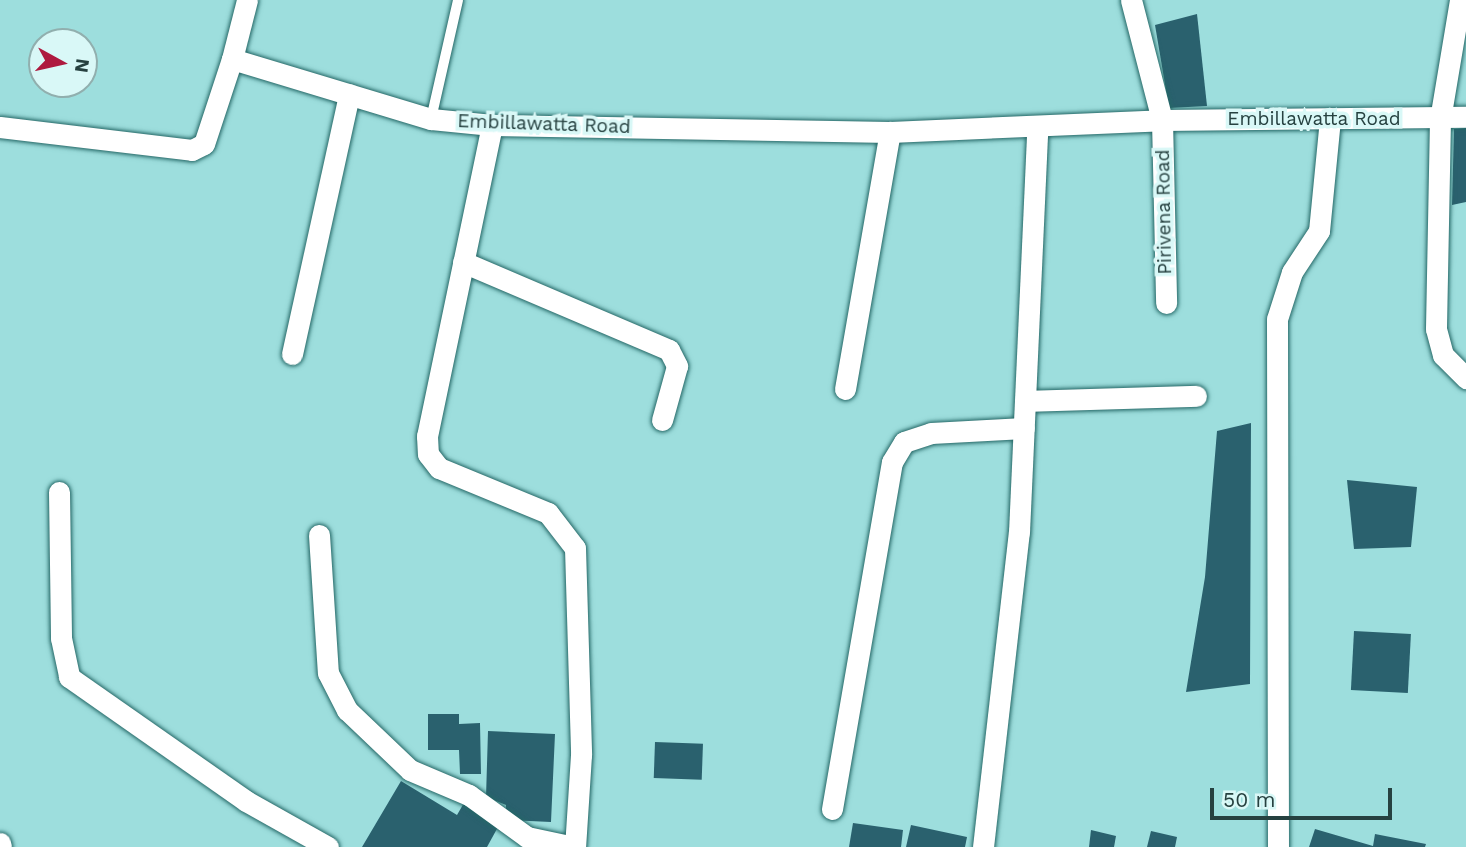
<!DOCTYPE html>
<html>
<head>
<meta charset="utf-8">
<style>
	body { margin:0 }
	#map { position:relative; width:1466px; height:847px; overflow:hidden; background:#9ddedd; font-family:"Work Sans",sans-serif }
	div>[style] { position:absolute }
	.building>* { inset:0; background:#2a616e; transform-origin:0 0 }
	.roads { filter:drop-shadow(0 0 2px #246766) drop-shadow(0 0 2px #246766) }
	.service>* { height:10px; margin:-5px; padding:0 5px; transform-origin:5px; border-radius:5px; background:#fff }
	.minor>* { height:21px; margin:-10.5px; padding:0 10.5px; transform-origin:10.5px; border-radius:10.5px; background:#fff }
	span { translate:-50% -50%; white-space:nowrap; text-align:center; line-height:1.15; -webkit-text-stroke:7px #d9f8f7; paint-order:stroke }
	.street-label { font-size:19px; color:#264140 }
	.north { position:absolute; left:28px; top:28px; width:70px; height:70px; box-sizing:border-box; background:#d9f8f7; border:2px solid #91afae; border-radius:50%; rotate:98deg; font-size:19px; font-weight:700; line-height:28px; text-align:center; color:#264140 }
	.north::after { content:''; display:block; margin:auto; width:24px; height:32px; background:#ae1a3f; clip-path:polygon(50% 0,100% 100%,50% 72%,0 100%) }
	.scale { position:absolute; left:1210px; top:788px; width:182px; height:32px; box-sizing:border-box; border:4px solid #264140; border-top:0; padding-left:9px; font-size:21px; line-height:24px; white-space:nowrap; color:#264140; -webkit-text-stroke:5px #d9f8f7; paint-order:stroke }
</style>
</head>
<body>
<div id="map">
	<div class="building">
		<i style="clip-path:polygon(1197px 14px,1207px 106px,1169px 108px,1155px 25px)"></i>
		<i style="clip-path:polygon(1466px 128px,1466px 202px,1452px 205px,1454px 129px)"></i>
		<i style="clip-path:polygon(1251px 423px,1250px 684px,1186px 692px,1205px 577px,1217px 431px)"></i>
		<i style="clip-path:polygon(1347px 480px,1417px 487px,1411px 547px,1354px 549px)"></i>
		<i style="left:1354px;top:631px;width:57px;height:59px;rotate:3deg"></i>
		<i style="clip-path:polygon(428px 714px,459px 714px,459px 724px,480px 723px,481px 774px,460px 774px,459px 750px,428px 750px)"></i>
		<i style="clip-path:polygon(488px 731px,555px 734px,551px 822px,506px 820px,506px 805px,486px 797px)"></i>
		<i style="left:655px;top:742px;width:48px;height:36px;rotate:2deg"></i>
		<i style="clip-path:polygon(401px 781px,457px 815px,468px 796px,498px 827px,487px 847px,362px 847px)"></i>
		<i style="clip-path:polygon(853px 823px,903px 830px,901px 847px,849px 847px)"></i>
		<i style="clip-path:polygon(911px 825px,967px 837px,965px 847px,906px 847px)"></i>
		<i style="clip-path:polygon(1315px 829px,1373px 846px,1375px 834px,1426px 844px,1425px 847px,1309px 847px)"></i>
		<i style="clip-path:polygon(1091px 830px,1116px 836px,1114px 847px,1089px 847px)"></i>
		<i style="clip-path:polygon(1151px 831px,1177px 837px,1175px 847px,1147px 847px)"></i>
	</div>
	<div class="roads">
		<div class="service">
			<i style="left:431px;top:119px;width:122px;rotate:-77.2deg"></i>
		</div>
		<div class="minor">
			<i style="left:1131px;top:0;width:124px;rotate:75.5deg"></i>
			<i style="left:1162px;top:120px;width:183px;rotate:88.7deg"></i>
			<i style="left:1460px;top:0;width:121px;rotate:99.5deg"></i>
			<i style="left:1440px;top:119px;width:210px;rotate:91.1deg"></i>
			<i style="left:1436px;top:329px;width:27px;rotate:75deg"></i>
			<i style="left:1443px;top:355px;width:33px;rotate:45deg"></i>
			<i style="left:232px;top:59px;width:61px;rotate:-75.7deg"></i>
			<i style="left:492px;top:125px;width:318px;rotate:101.8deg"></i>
			<i style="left:427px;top:436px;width:18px;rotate:87deg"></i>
			<i style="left:428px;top:454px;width:18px;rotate:52deg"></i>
			<i style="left:439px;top:468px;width:118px;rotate:22.4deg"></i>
			<i style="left:548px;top:513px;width:44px;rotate:52.4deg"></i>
			<i style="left:575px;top:548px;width:207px;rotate:88.3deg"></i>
			<i style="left:581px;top:755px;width:92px;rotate:93.7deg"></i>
			<i style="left:0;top:127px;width:193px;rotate:6.8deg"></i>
			<i style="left:192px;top:150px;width:13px;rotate:-27deg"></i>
			<i style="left:204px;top:144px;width:89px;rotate:-71.8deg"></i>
			<i style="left:232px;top:59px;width:208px;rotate:16.8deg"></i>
			<i style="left:431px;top:119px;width:61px;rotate:5.6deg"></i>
			<i style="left:492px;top:125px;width:398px;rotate:1deg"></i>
			<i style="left:890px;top:132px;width:272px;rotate:-2.5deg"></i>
			<i style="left:1162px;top:120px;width:304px;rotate:-0.6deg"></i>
			<i style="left:463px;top:262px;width:224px;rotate:23.1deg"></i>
			<i style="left:669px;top:350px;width:18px;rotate:63deg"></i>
			<i style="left:677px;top:366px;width:56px;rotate:105.5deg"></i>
			<i style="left:292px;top:354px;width:266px;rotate:-77.6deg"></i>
			<i style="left:845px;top:389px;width:261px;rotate:-80.1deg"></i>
			<i style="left:1025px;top:401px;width:171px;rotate:-1.7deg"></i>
			<i style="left:59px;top:492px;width:146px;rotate:89.2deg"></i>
			<i style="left:61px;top:638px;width:40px;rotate:78deg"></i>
			<i style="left:69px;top:677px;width:216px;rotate:35deg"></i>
			<i style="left:246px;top:801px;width:94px;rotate:29.3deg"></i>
			<i style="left:319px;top:535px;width:138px;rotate:86.3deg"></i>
			<i style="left:328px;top:673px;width:42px;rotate:62.8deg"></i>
			<i style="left:347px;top:710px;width:87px;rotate:43.6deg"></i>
			<i style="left:410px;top:770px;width:64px;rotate:23deg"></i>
			<i style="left:469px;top:795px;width:72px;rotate:35.9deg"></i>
			<i style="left:527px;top:837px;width:48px;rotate:12deg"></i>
			<i style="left:832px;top:809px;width:352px;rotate:-80.2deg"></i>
			<i style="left:892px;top:462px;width:23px;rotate:-59deg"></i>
			<i style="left:904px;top:442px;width:28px;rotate:-18deg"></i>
			<i style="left:931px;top:433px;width:93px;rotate:-3.1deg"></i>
			<i style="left:0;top:843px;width:4px;rotate:76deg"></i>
			<i style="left:983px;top:847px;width:317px;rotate:-83.5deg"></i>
			<i style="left:1019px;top:532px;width:404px;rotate:-87.4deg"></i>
			<i style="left:1278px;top:847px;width:528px;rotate:-90.11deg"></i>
			<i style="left:1277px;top:319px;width:49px;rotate:-72.3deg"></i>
			<i style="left:1292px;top:272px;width:49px;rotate:-56.6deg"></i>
			<i style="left:1319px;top:231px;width:113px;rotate:-84.4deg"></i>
		</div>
	</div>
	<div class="street-label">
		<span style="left:1314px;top:119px">Embillawatta Road</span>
		<span style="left:544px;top:124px;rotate:2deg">Embillawatta Road</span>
		<span style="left:1164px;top:212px;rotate:-91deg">Pirivena Road</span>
	</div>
	<div class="north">N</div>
	<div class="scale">50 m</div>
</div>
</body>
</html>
